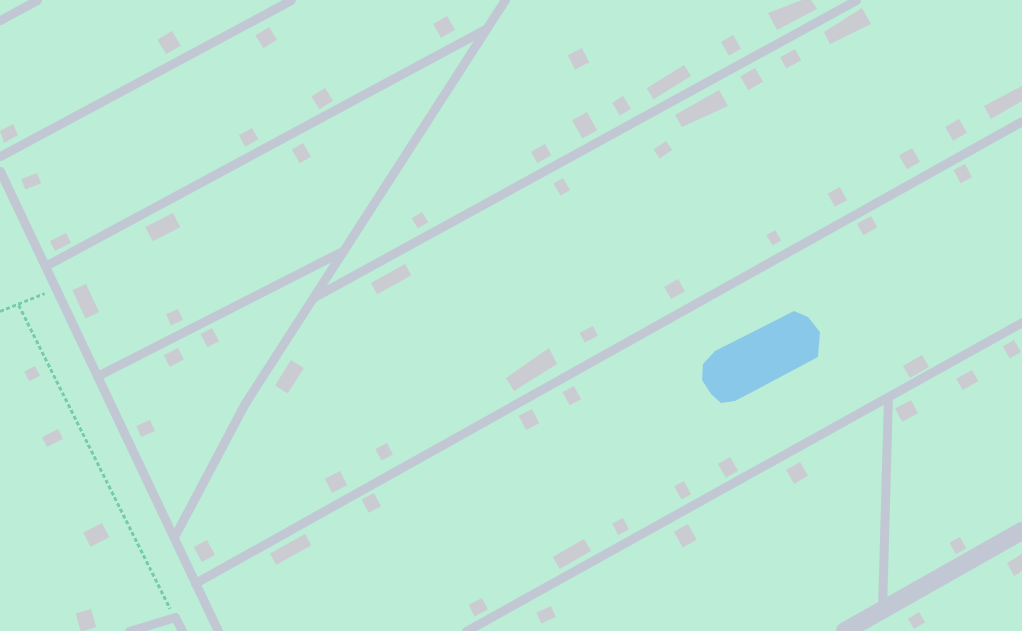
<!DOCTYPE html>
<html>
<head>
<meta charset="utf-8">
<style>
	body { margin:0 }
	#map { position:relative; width:1022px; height:631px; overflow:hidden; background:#f0eeed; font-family:"Golos Text",sans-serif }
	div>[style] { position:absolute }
	.green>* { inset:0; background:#bcedd6; transform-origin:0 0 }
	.water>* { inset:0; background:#8ac8ea }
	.building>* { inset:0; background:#caccd2; transform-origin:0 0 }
	.path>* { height:2.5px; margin-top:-1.25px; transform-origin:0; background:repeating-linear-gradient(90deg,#75cbac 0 4px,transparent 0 6.5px) }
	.service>* { height:9px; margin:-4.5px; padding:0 4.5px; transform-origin:4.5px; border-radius:4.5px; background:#c1c8d3 }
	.minor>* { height:18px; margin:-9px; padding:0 9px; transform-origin:9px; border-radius:9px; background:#c1c8d3 }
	span { translate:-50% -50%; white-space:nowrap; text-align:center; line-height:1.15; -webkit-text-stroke:4.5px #fff; paint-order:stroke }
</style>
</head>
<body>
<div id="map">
	<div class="green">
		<i style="left:0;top:0;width:1022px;height:631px"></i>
	</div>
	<div class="water">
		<i style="clip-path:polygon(794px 311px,808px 317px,820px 332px,818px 357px,735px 401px,721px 403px,711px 394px,702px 380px,703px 364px,715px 351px)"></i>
	</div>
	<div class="building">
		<i style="clip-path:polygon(802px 0,811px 0,817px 9px,777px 30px,768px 13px)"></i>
		<i style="clip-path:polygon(862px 8px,871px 24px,830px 44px,824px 32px)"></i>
		<i style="left:447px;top:16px;width:16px;height:16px;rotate:60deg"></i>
		<i style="left:269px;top:27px;width:15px;height:16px;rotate:58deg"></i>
		<i style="left:172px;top:31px;width:17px;height:17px;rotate:59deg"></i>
		<i style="left:733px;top:35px;width:16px;height:14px;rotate:60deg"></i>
		<i style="left:582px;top:48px;width:16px;height:16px;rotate:63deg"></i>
		<i style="left:795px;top:49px;width:13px;height:17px;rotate:61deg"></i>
		<i style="left:684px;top:65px;width:13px;height:44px;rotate:58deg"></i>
		<i style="left:755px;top:68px;width:16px;height:17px;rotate:60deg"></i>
		<i style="clip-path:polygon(1022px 86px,1022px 101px,991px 119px,984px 106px)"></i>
		<i style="left:325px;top:88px;width:15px;height:16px;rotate:58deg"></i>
		<i style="clip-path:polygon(719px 90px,728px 106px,682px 127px,675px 115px)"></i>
		<i style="left:623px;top:96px;width:15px;height:13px;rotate:58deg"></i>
		<i style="left:587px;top:112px;width:21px;height:17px;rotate:61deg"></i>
		<i style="left:959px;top:119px;width:16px;height:16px;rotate:60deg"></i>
		<i style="clip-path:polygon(13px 124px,18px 135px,4px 143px,0 131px)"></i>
		<i style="left:252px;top:128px;width:13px;height:15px;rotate:61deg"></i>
		<i style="left:666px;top:141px;width:11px;height:15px;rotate:56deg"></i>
		<i style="left:303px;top:143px;width:16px;height:13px;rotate:60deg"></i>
		<i style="left:545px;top:144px;width:13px;height:16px;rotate:61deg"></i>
		<i style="left:912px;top:148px;width:16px;height:15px;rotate:60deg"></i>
		<i style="left:965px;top:164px;width:15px;height:13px;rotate:62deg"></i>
		<i style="left:37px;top:173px;width:11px;height:17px;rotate:68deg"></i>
		<i style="left:563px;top:178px;width:14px;height:11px;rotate:60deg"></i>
		<i style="left:840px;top:187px;width:15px;height:14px;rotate:62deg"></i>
		<i style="left:422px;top:212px;width:12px;height:12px;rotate:59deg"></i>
		<i style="left:173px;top:213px;width:16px;height:31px;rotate:63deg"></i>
		<i style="left:871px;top:216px;width:13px;height:16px;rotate:61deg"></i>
		<i style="left:775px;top:230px;width:12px;height:10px;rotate:59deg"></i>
		<i style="left:66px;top:233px;width:11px;height:18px;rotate:63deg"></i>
		<i style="left:405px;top:264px;width:13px;height:39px;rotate:61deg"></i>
		<i style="left:678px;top:279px;width:14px;height:16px;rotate:60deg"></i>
		<i style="left:86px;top:284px;width:31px;height:15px;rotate:65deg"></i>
		<i style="left:178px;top:309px;width:12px;height:13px;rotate:66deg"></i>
		<i style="left:593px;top:326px;width:11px;height:15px;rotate:63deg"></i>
		<i style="left:212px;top:328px;width:15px;height:13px;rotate:62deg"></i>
		<i style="left:1014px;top:340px;width:14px;height:13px;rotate:60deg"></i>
		<i style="left:178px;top:348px;width:13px;height:16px;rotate:63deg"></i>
		<i style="clip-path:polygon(549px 348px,557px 364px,514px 391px,506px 378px)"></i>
		<i style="left:922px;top:355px;width:14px;height:22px;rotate:60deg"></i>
		<i style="left:291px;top:360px;width:15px;height:30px;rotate:32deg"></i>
		<i style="left:35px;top:366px;width:11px;height:12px;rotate:63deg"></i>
		<i style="left:972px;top:370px;width:13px;height:18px;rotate:61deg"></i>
		<i style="left:574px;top:386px;width:15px;height:13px;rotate:62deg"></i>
		<i style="left:911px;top:400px;width:15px;height:18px;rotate:62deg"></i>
		<i style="left:532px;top:409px;width:16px;height:15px;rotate:63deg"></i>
		<i style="left:150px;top:420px;width:12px;height:15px;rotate:66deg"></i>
		<i style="left:58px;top:429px;width:11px;height:18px;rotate:63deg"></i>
		<i style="left:387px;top:443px;width:13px;height:13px;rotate:63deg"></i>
		<i style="left:730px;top:457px;width:16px;height:14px;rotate:60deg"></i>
		<i style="left:800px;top:462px;width:16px;height:16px;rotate:60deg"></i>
		<i style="left:340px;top:471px;width:16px;height:17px;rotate:63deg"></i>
		<i style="left:684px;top:481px;width:15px;height:11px;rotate:62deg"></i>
		<i style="left:374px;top:493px;width:15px;height:14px;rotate:62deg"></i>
		<i style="left:623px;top:518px;width:13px;height:12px;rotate:63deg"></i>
		<i style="left:102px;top:523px;width:16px;height:21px;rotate:63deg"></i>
		<i style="left:688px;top:524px;width:18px;height:16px;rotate:61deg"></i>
		<i style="left:305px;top:534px;width:13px;height:40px;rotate:61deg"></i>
		<i style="left:960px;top:537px;width:13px;height:12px;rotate:61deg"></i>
		<i style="left:584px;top:539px;width:14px;height:36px;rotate:60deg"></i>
		<i style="left:207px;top:540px;width:17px;height:15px;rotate:62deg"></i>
		<i style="clip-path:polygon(1022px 554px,1022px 571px,1014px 576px,1007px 563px)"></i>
		<i style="left:482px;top:598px;width:13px;height:15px;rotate:63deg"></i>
		<i style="left:551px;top:606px;width:12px;height:16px;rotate:66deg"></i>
		<i style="left:91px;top:609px;width:19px;height:16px;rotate:74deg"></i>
		<i style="left:919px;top:612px;width:12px;height:13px;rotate:59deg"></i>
	</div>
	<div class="path">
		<i style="left:19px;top:305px;width:339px;rotate:63.5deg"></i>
		<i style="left:0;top:311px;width:48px;rotate:-21.8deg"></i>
	</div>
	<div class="service">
		<i style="left:0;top:20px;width:42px;rotate:-28.4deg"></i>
		<i style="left:0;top:156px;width:330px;rotate:-28.2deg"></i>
		<i style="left:0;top:171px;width:509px;rotate:64.64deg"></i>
		<i style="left:45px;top:266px;width:500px;rotate:-28.3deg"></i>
		<i style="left:314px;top:297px;width:618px;rotate:-28.72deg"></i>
		<i style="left:97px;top:376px;width:275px;rotate:-27deg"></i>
		<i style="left:174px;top:537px;width:152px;rotate:-62.1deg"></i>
		<i style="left:245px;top:403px;width:480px;rotate:-57.2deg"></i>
		<i style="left:195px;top:583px;width:947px;rotate:-29.19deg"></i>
		<i style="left:882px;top:610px;width:213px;rotate:-88.4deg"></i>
		<i style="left:129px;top:631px;width:48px;rotate:-16.9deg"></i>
		<i style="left:175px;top:617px;width:16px;rotate:63deg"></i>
		<i style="left:466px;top:631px;width:636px;rotate:-29.06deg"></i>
	</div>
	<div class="minor">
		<i style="left:845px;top:631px;width:203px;rotate:-29.5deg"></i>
	</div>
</div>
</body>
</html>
